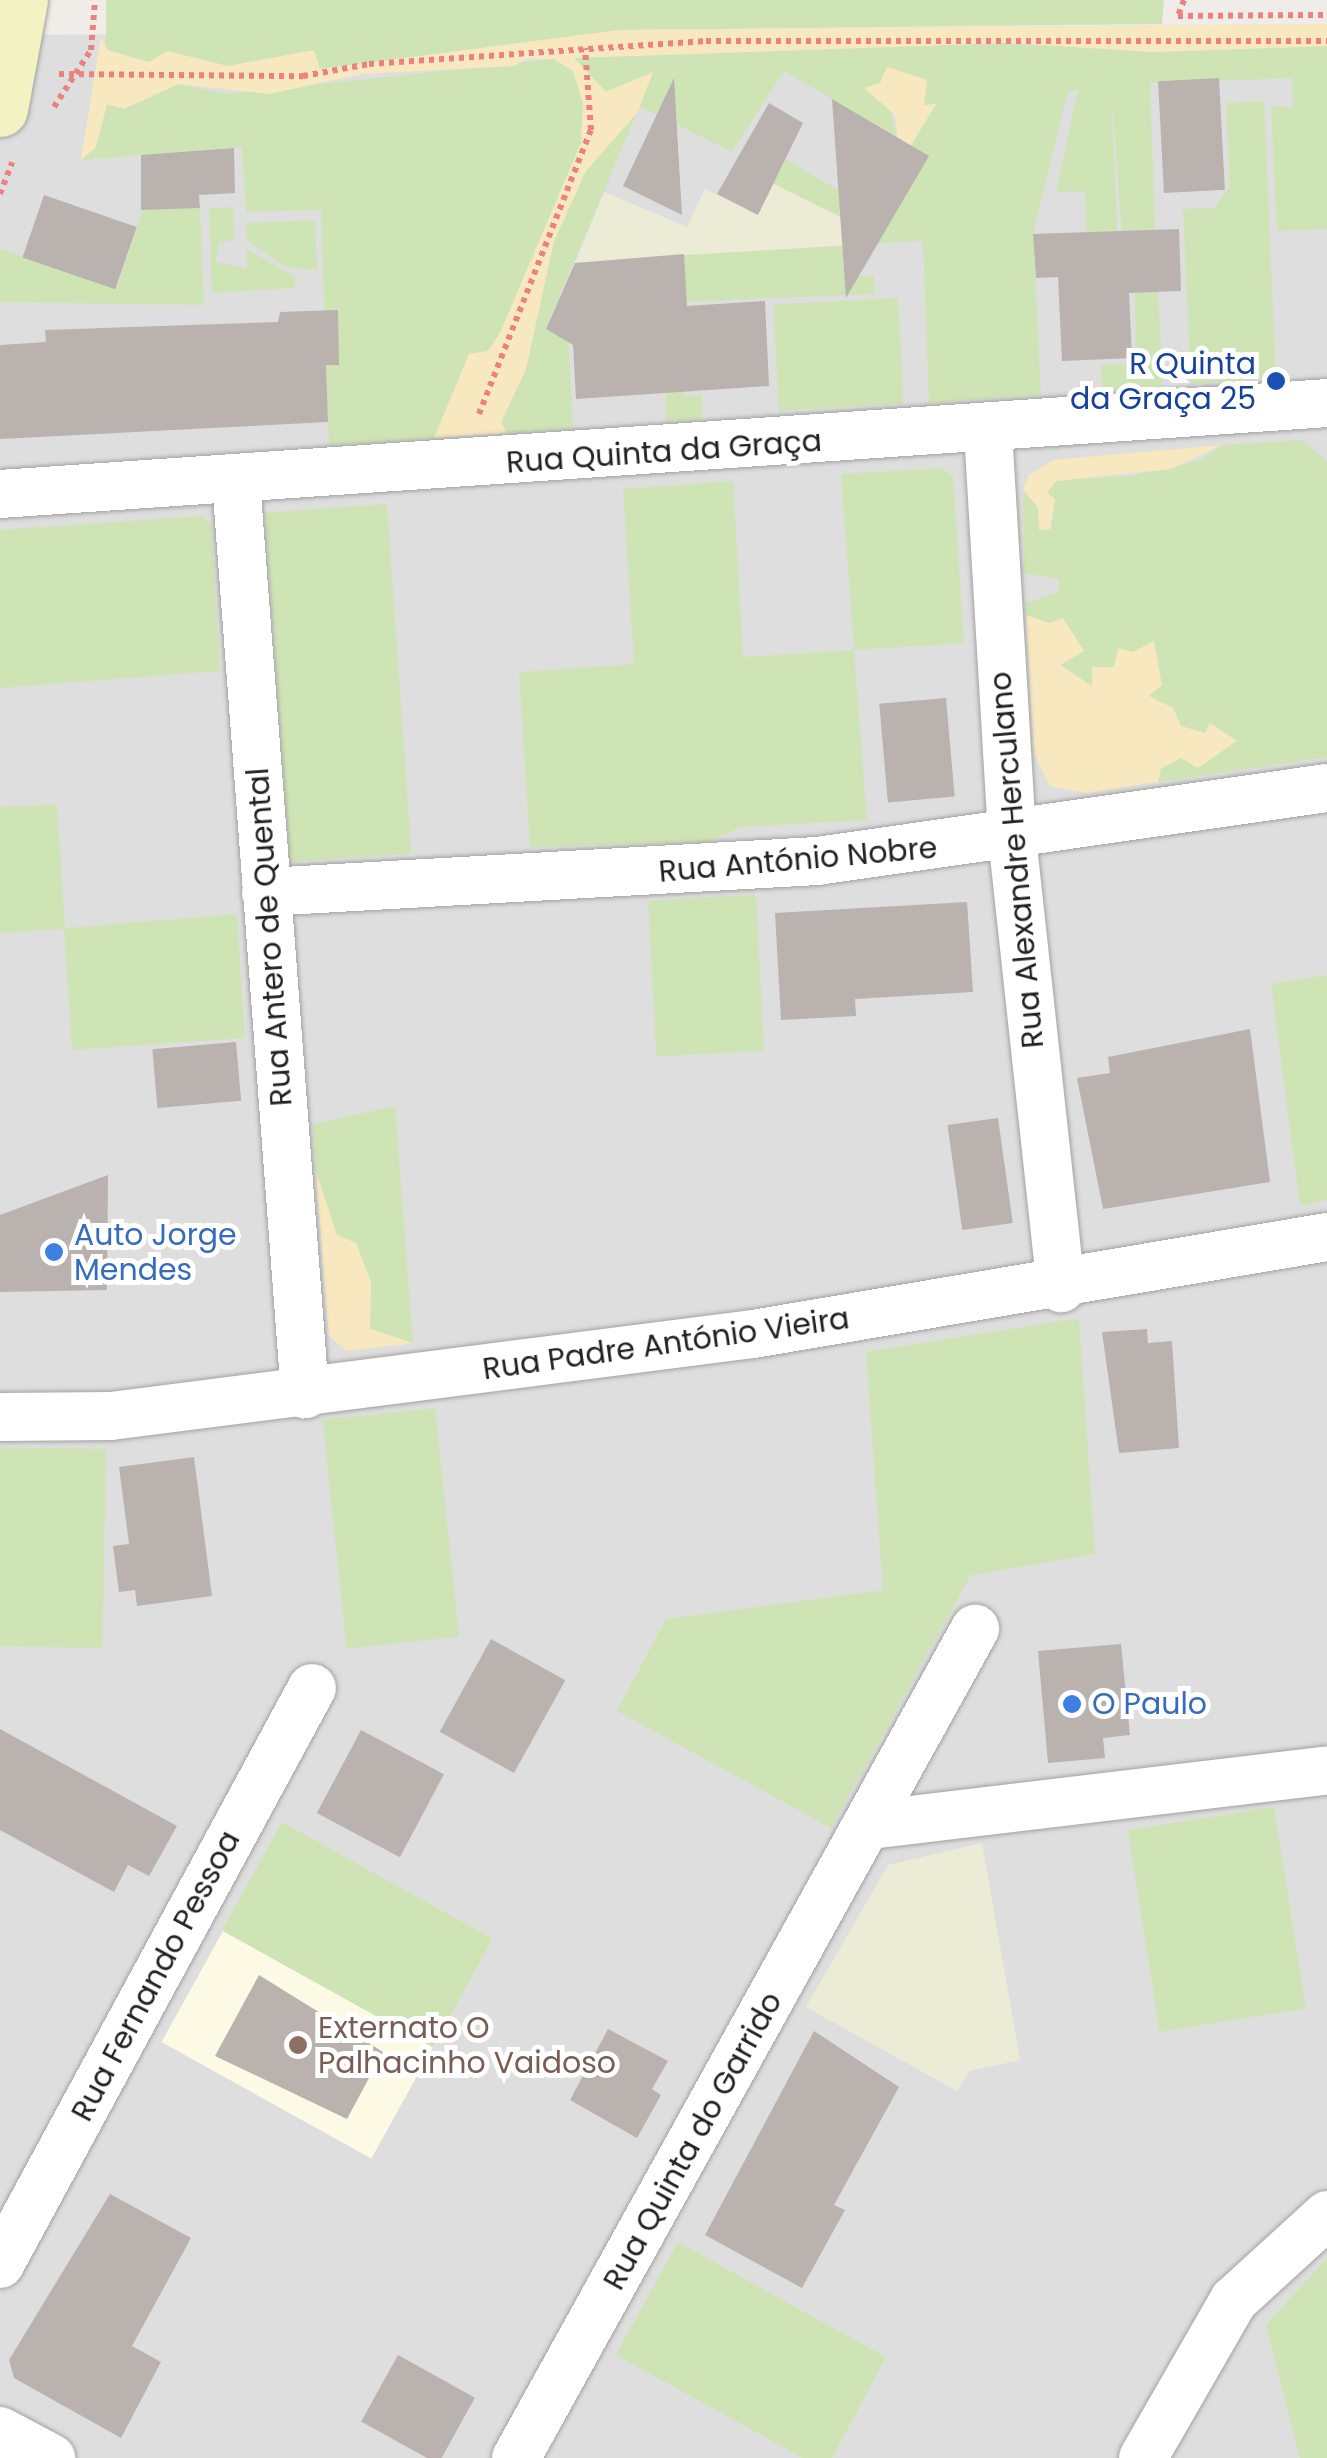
<!DOCTYPE html>
<html>
<head>
<meta charset="utf-8">
<style>
	body { margin:0 }
	#map { position:relative; width:1327px; height:2458px; overflow:hidden; background:#f0ede8; font-family:Poppins,sans-serif }
	div>[style] { position:absolute }
	.residential>* { inset:0; background:#dfdede }
	.education>* { inset:0; background:#fcfae5; transform-origin:0 0 }
	.farmland>* { inset:0; background:#ececd6 }
	.grass>* { inset:0; background:#cfe4b4; transform-origin:0 0 }
	.sand>* { inset:0; background:#f7e8bf }
	.building>* { inset:0; background:#b9b2ae; transform-origin:0 0 }
	.path>* { height:6px; margin-top:-3px; transform-origin:0; background:repeating-linear-gradient(90deg,#eb827f 0 5px,transparent 0 10px) }
	.roads { filter:drop-shadow(0 0 2px #a2a2a2) drop-shadow(0 0 2px #a2a2a2) }
	.street>* { height:48px; margin:-24px; padding:0 24px; transform-origin:24px; border-radius:24px; background:#fff }
	.secondary>* { height:55px; margin:-27.5px; padding:0 27.5px; transform-origin:27.5px; border-radius:27.5px; background:#f3f2c3 }
	.dots>* { width:28px; height:28px; translate:-50% -50%; box-sizing:border-box; border:5px solid #fff; border-radius:50% }
	span { translate:-50% -50%; white-space:nowrap; text-align:center; line-height:1.15; -webkit-text-stroke:10px #fff; paint-order:stroke }
	.transit-label { font-size:30px; color:#164399 }
	.right { translate:-100% -50%; text-align:right }
	.street-label { font-size:30px; color:#212121 }
	.shop-label { font-size:30px; color:#366cbe }
	.left { translate:0 -50%; text-align:left }
	.education-label { font-size:30px; color:#785e54 }
</style>
</head>
<body>
<div id="map">
	<div class="residential">
		<i style="clip-path:polygon(0 0,16px 35px,1327px 24px,1327px 2458px,0 2458px)"></i>
	</div>
	<div class="education">
		<i style="left:223px;top:1931px;width:240px;height:127px;rotate:29deg"></i>
	</div>
	<div class="farmland">
		<i style="clip-path:polygon(774px 183px,863px 228px,864px 244px,575px 263px,604px 192px,687px 227px,705px 189px,758px 214px)"></i>
		<i style="clip-path:polygon(982px 1843px,1020px 2060px,969px 2071px,957px 2091px,806px 2007px,888px 1865px)"></i>
	</div>
	<div class="grass">
		<i style="clip-path:polygon(106px 0,1164px 0,1162px 24px,619px 30px,319px 69px,314px 50px,227px 67px,149px 62px,106px 50px)"></i>
		<i style="clip-path:polygon(1006px 43px,1152px 52px,1327px 46px,1327px 229px,1277px 231px,1271px 106px,1293px 107px,1292px 78px,1150px 83px,1155px 230px,1122px 232px,1111px 89px,1118px 247px,1087px 248px,1085px 191px,1056px 192px,1078px 90px,1068px 90px,1033px 235px,1041px 395px,929px 403px,923px 241px,864px 244px,863px 228px,734px 164px,749px 138px,859px 202px,902px 161px,935px 104px,923px 106px,880px 83px,866px 89px,888px 102px,897px 137px,784px 71px,732px 152px,639px 106px,652px 73px,606px 92px,572px 58px)"></i>
		<i style="clip-path:polygon(554px 59px,573px 71px,583px 103px,581px 143px,500px 333px,488px 351px,469px 354px,434px 438px,329px 445px,321px 210px,246px 212px,242px 147px,81px 160px,96px 147px,107px 103px,124px 109px,178px 84px,228px 94px)"></i>
		<i style="clip-path:polygon(1264px 101px,1276px 378px,1191px 384px,1183px 209px,1214px 208px,1230px 187px,1226px 103px)"></i>
		<i style="clip-path:polygon(637px 113px,546px 328px,568px 332px,573px 428px,507px 433px,501px 423px,526px 369px,554px 241px,586px 171px)"></i>
		<i style="clip-path:polygon(233px 207px,234px 240px,219px 243px,216px 262px,247px 269px,247px 249px,295px 277px,295px 288px,212px 293px,209px 208px)"></i>
		<i style="clip-path:polygon(200px 208px,204px 305px,0 302px,0 249px,116px 289px,143px 210px)"></i>
		<i style="clip-path:polygon(315px 220px,317px 270px,286px 267px,247px 240px,246px 223px)"></i>
		<i style="clip-path:polygon(842px 246px,845px 277px,874px 276px,875px 294px,679px 302px,684px 396px,702px 395px,702px 419px,667px 421px,660px 293px,686px 291px,684px 255px)"></i>
		<i style="clip-path:polygon(1157px 270px,1163px 386px,1102px 391px,1101px 365px,1137px 363px,1134px 287px)"></i>
		<i style="left:898px;top:298px;width:106px;height:125px;rotate:87deg"></i>
		<i style="clip-path:polygon(1302px 440px,1327px 461px,1327px 757px,1158px 782px,1161px 768px,1181px 758px,1198px 768px,1236px 741px,1210px 723px,1205px 733px,1181px 726px,1173px 708px,1148px 696px,1162px 685px,1153px 663px,1115px 667px,1093px 687px,1060px 664px,1083px 651px,1026px 615px,1026px 603px,1059px 592px,1059px 579px,1024px 573px,1023px 490px,1038px 507px,1039px 529px,1051px 529px,1055px 499px,1047px 493px,1056px 480px,1130px 476px,1202px 460px,1222px 445px)"></i>
		<i style="clip-path:polygon(941px 468px,953px 476px,964px 643px,854px 650px,867px 820px,741px 827px,708px 842px,530px 847px,519px 672px,634px 664px,623px 489px,733px 481px,743px 657px,854px 650px,841px 474px)"></i>
		<i style="left:387px;top:504px;width:350px;height:122px;rotate:86deg"></i>
		<i style="clip-path:polygon(201px 516px,211px 524px,220px 671px,0 688px,0 530px)"></i>
		<i style="clip-path:polygon(57px 804px,65px 928px,237px 914px,245px 1038px,72px 1050px,64px 929px,0 933px,0 807px)"></i>
		<i style="left:756px;top:895px;width:156px;height:108px;rotate:87deg"></i>
		<i style="clip-path:polygon(1327px 975px,1327px 1200px,1300px 1206px,1271px 984px)"></i>
		<i style="clip-path:polygon(395px 1106px,413px 1343px,370px 1329px,371px 1282px,337px 1236px,316px 1172px,313px 1124px)"></i>
		<i style="clip-path:polygon(1079px 1318px,1095px 1554px,971px 1575px,831px 1828px,617px 1711px,666px 1619px,883px 1590px,866px 1352px)"></i>
		<i style="left:435px;top:1408px;width:230px;height:113px;rotate:84deg"></i>
		<i style="left:106px;top:1449px;width:199px;height:106px;rotate:91deg"></i>
		<i style="left:1274px;top:1807px;width:204px;height:148px;rotate:81deg"></i>
		<i style="left:282px;top:1822px;width:241px;height:124px;rotate:29deg"></i>
		<i style="clip-path:polygon(678px 2242px,886px 2357px,832px 2458px,803px 2458px,616px 2355px)"></i>
		<i style="clip-path:polygon(1327px 2258px,1327px 2458px,1300px 2458px,1266px 2325px)"></i>
	</div>
	<div class="sand">
		<i style="clip-path:polygon(1327px 24px,1327px 46px,1152px 52px,1006px 43px,574px 58px,606px 92px,653px 72px,637px 113px,586px 171px,554px 241px,526px 369px,501px 422px,507px 433px,434px 438px,469px 354px,488px 351px,500px 333px,581px 143px,583px 103px,573px 71px,554px 59px,525px 59px,514px 66px,363px 74px,269px 94px,178px 84px,124px 109px,107px 104px,96px 147px,81px 160px,101px 36px,107px 50px,149px 62px,167px 51px,228px 66px,314px 50px,320px 69px,619px 30px)"></i>
		<i style="clip-path:polygon(887px 67px,927px 80px,924px 105px,936px 104px,901px 162px,887px 154px,897px 137px,895px 115px,864px 88px,880px 83px)"></i>
		<i style="clip-path:polygon(1222px 445px,1171px 469px,1056px 481px,1047px 493px,1055px 499px,1050px 529px,1039px 530px,1038px 507px,1023px 490px,1029px 475px,1053px 460px)"></i>
		<i style="clip-path:polygon(1026px 615px,1049px 623px,1063px 618px,1084px 651px,1060px 665px,1092px 686px,1092px 667px,1114px 667px,1118px 648px,1133px 652px,1154px 641px,1162px 685px,1149px 696px,1173px 708px,1181px 726px,1205px 733px,1210px 723px,1237px 741px,1198px 768px,1181px 758px,1161px 768px,1158px 782px,1086px 793px,1050px 786px,1034px 754px)"></i>
		<i style="clip-path:polygon(316px 1172px,337px 1235px,356px 1243px,371px 1282px,370px 1329px,413px 1343px,347px 1351px,329px 1336px)"></i>
	</div>
	<div class="building">
		<i style="clip-path:polygon(674px 78px,682px 215px,623px 186px)"></i>
		<i style="left:1219px;top:78px;width:112px;height:61px;rotate:87deg"></i>
		<i style="clip-path:polygon(832px 99px,929px 156px,846px 298px)"></i>
		<i style="clip-path:polygon(769px 103px,803px 123px,758px 215px,717px 194px)"></i>
		<i style="clip-path:polygon(234px 148px,235px 193px,199px 195px,200px 208px,141px 210px,141px 155px)"></i>
		<i style="left:44px;top:195px;width:98px;height:66px;rotate:19deg"></i>
		<i style="clip-path:polygon(1179px 229px,1181px 291px,1129px 293px,1132px 358px,1062px 361px,1058px 277px,1036px 278px,1033px 234px)"></i>
		<i style="clip-path:polygon(684px 254px,687px 306px,765px 301px,769px 386px,576px 399px,573px 345px,546px 329px,575px 263px)"></i>
		<i style="clip-path:polygon(338px 310px,339px 365px,326px 365px,328px 422px,0 439px,0 345px,46px 342px,45px 330px,278px 322px,280px 312px)"></i>
		<i style="left:946px;top:698px;width:99px;height:67px;rotate:85deg"></i>
		<i style="clip-path:polygon(967px 902px,973px 992px,855px 999px,856px 1016px,781px 1020px,775px 913px)"></i>
		<i style="clip-path:polygon(1250px 1029px,1270px 1182px,1103px 1209px,1077px 1078px,1110px 1073px,1108px 1057px)"></i>
		<i style="left:236px;top:1042px;width:59px;height:84px;rotate:85deg"></i>
		<i style="left:998px;top:1118px;width:106px;height:51px;rotate:82deg"></i>
		<i style="clip-path:polygon(108px 1175px,107px 1290px,0 1292px,0 1215px)"></i>
		<i style="clip-path:polygon(1147px 1329px,1148px 1343px,1172px 1341px,1179px 1448px,1119px 1453px,1102px 1332px)"></i>
		<i style="clip-path:polygon(194px 1457px,212px 1596px,137px 1606px,135px 1590px,119px 1592px,113px 1546px,129px 1544px,119px 1467px)"></i>
		<i style="left:491px;top:1639px;width:85px;height:106px;rotate:29deg"></i>
		<i style="clip-path:polygon(1121px 1644px,1130px 1735px,1103px 1738px,1105px 1758px,1048px 1763px,1038px 1651px)"></i>
		<i style="clip-path:polygon(0 1729px,177px 1826px,149px 1876px,128px 1865px,114px 1892px,0 1830px)"></i>
		<i style="left:361px;top:1730px;width:94px;height:94px;rotate:28deg"></i>
		<i style="clip-path:polygon(259px 1975px,383px 2052px,347px 2119px,215px 2056px)"></i>
		<i style="clip-path:polygon(608px 2029px,668px 2061px,652px 2089px,661px 2095px,637px 2138px,570px 2100px)"></i>
		<i style="clip-path:polygon(814px 2031px,899px 2087px,834px 2205px,845px 2210px,802px 2288px,705px 2235px)"></i>
		<i style="clip-path:polygon(110px 2194px,191px 2238px,132px 2346px,161px 2362px,121px 2438px,14px 2378px,9px 2360px)"></i>
		<i style="left:398px;top:2355px;width:88px;height:76px;rotate:29deg"></i>
	</div>
	<div class="path">
		<i style="left:1184px;top:0;width:17px;rotate:111deg"></i>
		<i style="left:1178px;top:16px;width:149px;rotate:-0.4deg"></i>
		<i style="left:59px;top:74px;width:244px;rotate:0.5deg"></i>
		<i style="left:303px;top:76px;width:67px;rotate:-10.3deg"></i>
		<i style="left:369px;top:64px;width:338px;rotate:-3.9deg"></i>
		<i style="left:706px;top:41px;width:621px"></i>
		<i style="left:54px;top:107px;width:68px;rotate:-57deg"></i>
		<i style="left:91px;top:50px;width:50px;rotate:-85.4deg"></i>
		<i style="left:0;top:194px;width:34px;rotate:-69deg"></i>
		<i style="left:479px;top:414px;width:305px;rotate:-68.5deg"></i>
		<i style="left:591px;top:130px;width:82px;rotate:-94.2deg"></i>
	</div>
	<div class="roads">
		<div class="street">
			<i style="left:988px;top:431px;width:407px;rotate:86.6deg"></i>
			<i style="left:1012px;top:837px;width:454px;rotate:83.8deg"></i>
			<i style="left:236px;top:481px;width:916px;rotate:85.68deg"></i>
			<i style="left:0;top:494px;width:1330px;rotate:-3.92deg"></i>
			<i style="left:266px;top:892px;width:552px;rotate:-3.22deg"></i>
			<i style="left:817px;top:861px;width:515px;rotate:-8.15deg"></i>
			<i style="left:0;top:1417px;width:111px;rotate:-0.5deg"></i>
			<i style="left:111px;top:1416px;width:647px;rotate:-7.28deg"></i>
			<i style="left:753px;top:1334px;width:582px;rotate:-9.59deg"></i>
			<i style="left:869px;top:1825px;width:461px;rotate:-6.8deg"></i>
			<i style="left:0;top:2264px;width:655px;rotate:-61.56deg"></i>
			<i style="left:0;top:2431px;width:58px;rotate:27.9deg"></i>
			<i style="left:516px;top:2458px;width:948px;rotate:-61.03deg"></i>
			<i style="left:1143px;top:2458px;width:182px;rotate:-60.1deg"></i>
			<i style="left:1234px;top:2300px;width:126px;rotate:-42.4deg"></i>
		</div>
		<div class="secondary">
			<i style="left:0;top:109px;width:111px;rotate:-79.6deg"></i>
		</div>
	</div>
	<div class="dots">
		<i style="left:1276px;top:381px;background:#1a4fb4"></i>
		<i style="left:54px;top:1252px;background:#3f7fe0"></i>
		<i style="left:1072px;top:1704px;background:#3f7fe0"></i>
		<i style="left:298px;top:2045px;background:#8d6e63"></i>
	</div>
	<div class="transit-label">
		<span class="right" style="left:1256px;top:381px">R Quinta<br>da Graça 25</span>
	</div>
	<div class="street-label">
		<span style="left:664px;top:452px;rotate:-4deg">Rua Quinta da Graça</span>
		<span style="left:798px;top:860px;rotate:-5deg">Rua António Nobre</span>
		<span style="left:1017px;top:860px;rotate:-95deg">Rua Alexandre Herculano</span>
		<span style="left:270px;top:937px;rotate:-94deg">Rua Antero de Quental</span>
		<span style="left:666px;top:1344px;rotate:-8deg">Rua Padre António Vieira</span>
		<span style="left:156px;top:1976px;rotate:-62deg">Rua Fernando Pessoa</span>
		<span style="left:693px;top:2141px;rotate:-61deg">Rua Quinta do Garrido</span>
	</div>
	<div class="shop-label">
		<span class="left" style="left:74px;top:1252px">Auto Jorge<br>Mendes</span>
		<span class="left" style="left:1092px;top:1704px">O Paulo</span>
	</div>
	<div class="education-label">
		<span class="left" style="left:318px;top:2045px">Externato O<br>Palhacinho Vaidoso</span>
	</div>
</div>
</body>
</html>
